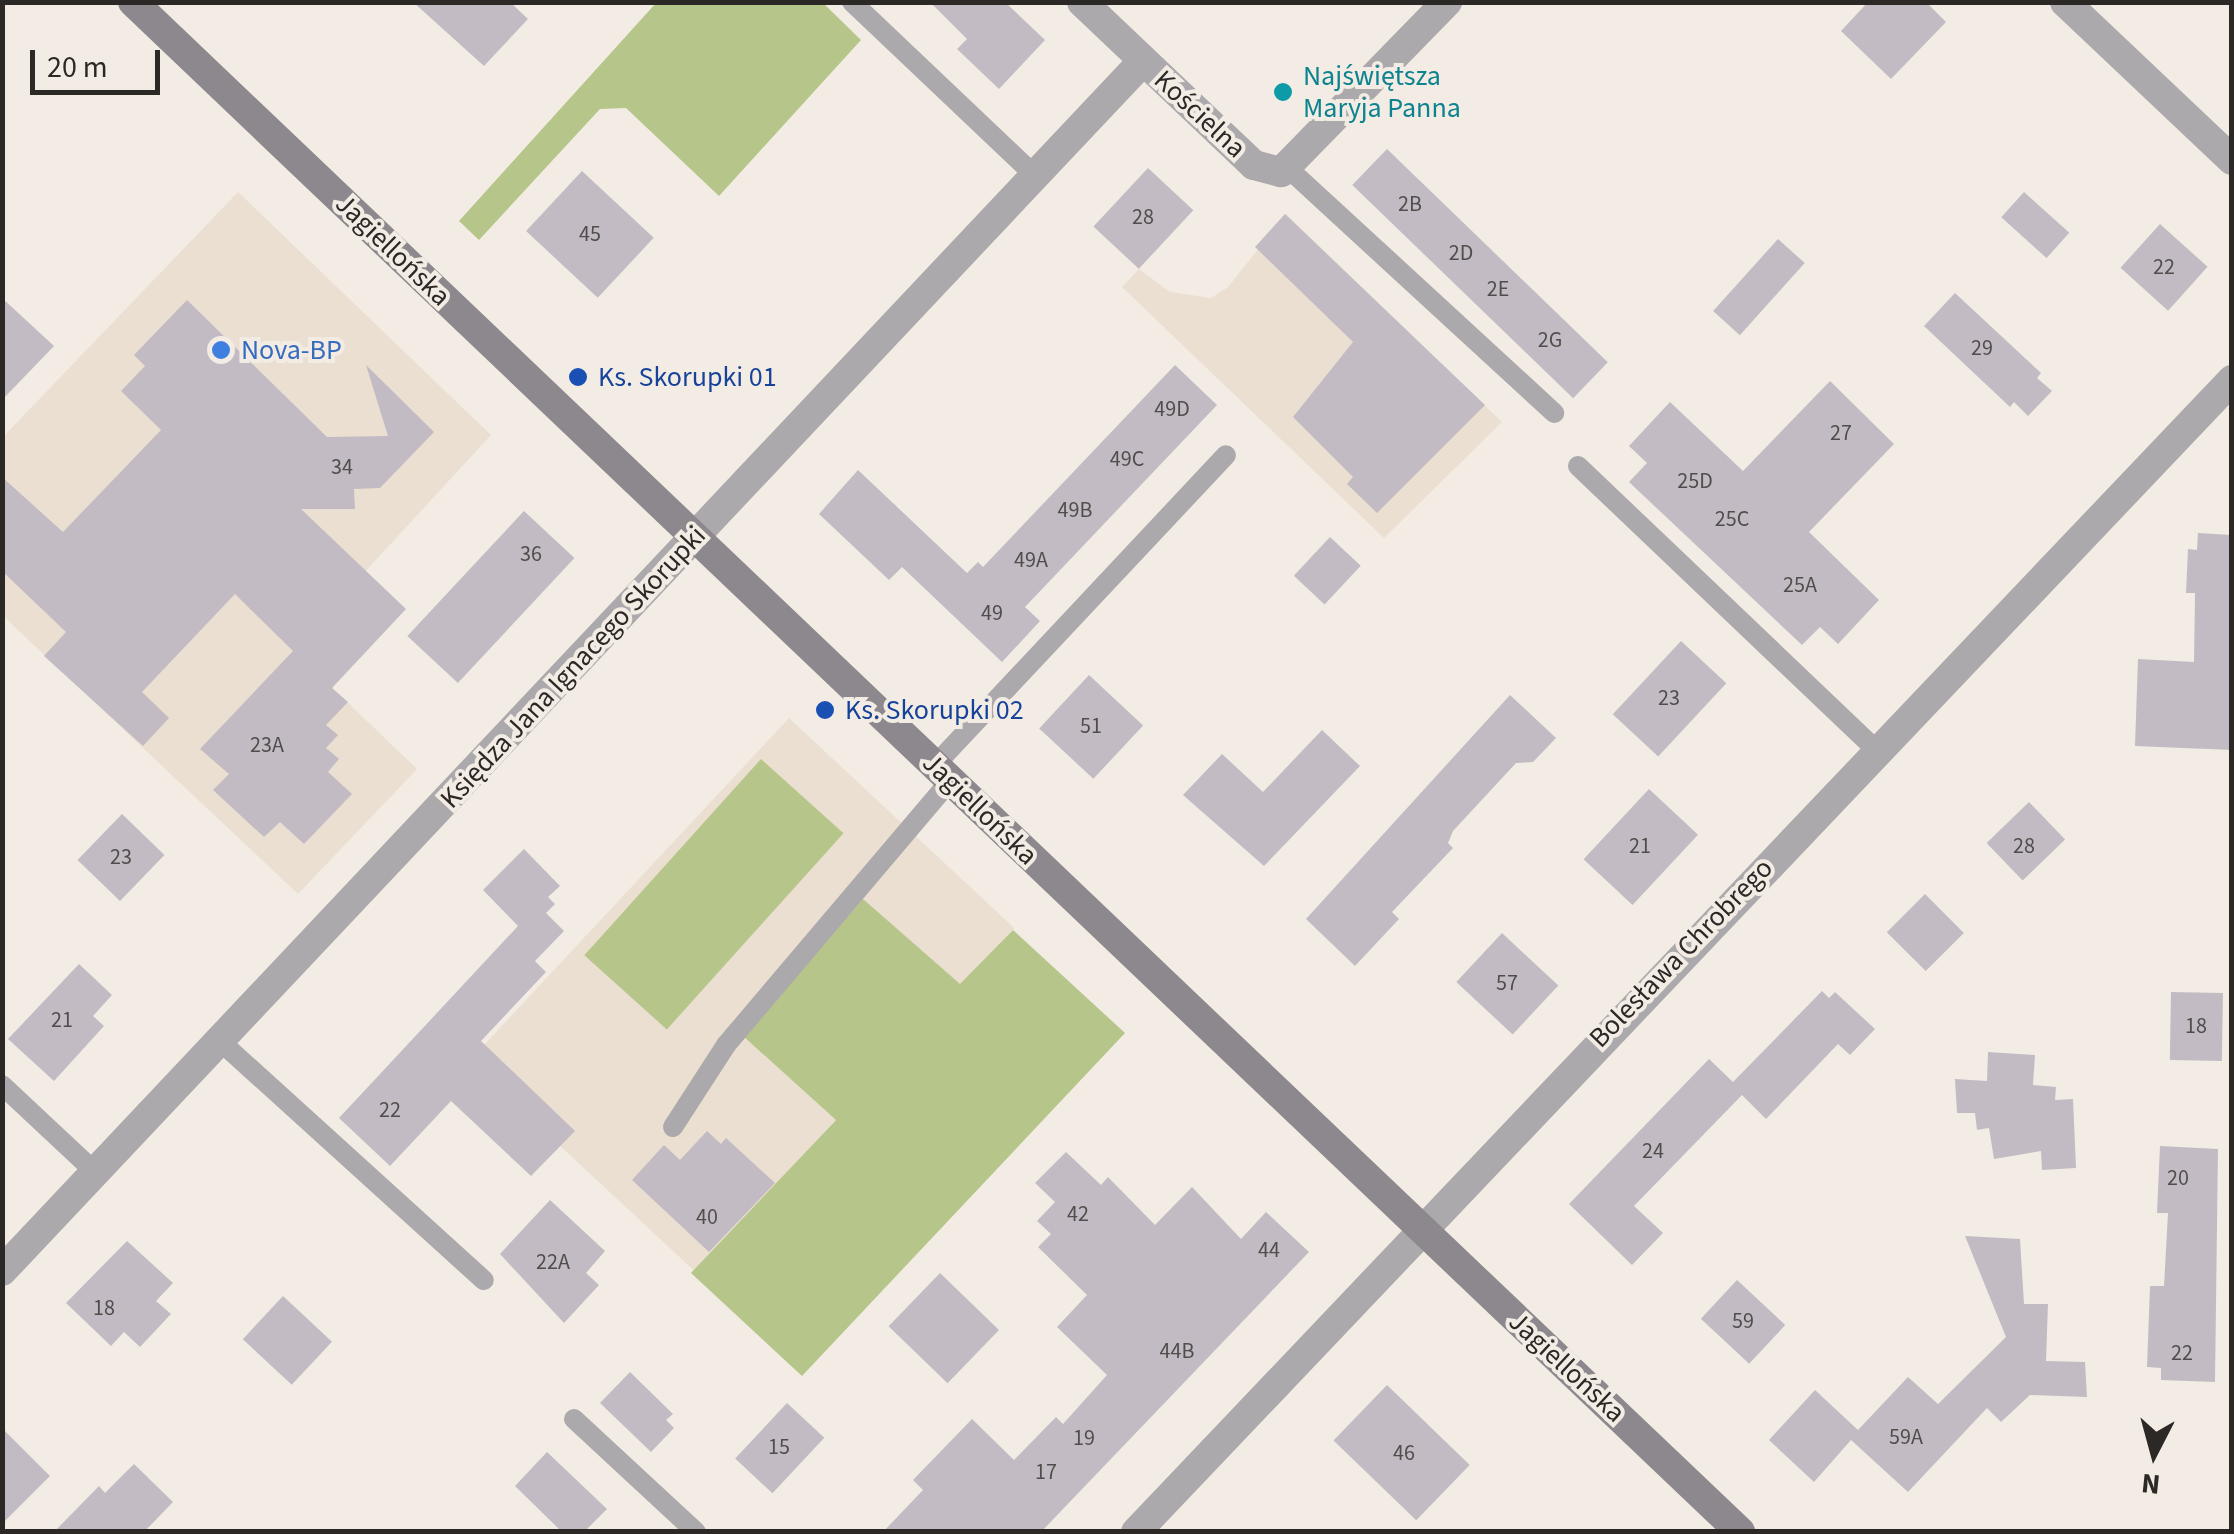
<!DOCTYPE html>
<html>
<head>
<meta charset="utf-8">
<style>
	body { margin:0 }
	#map { position:relative; width:2234px; height:1534px; overflow:hidden; background:#f3ece4; font-family:"Source Sans 3",sans-serif }
	div>[style] { position:absolute }
	.built>* { inset:0; background:#ebdfd1; transform-origin:0 0 }
	.green>* { inset:0; background:#b6c589; transform-origin:0 0 }
	.building>* { inset:0; background:#c2bbc3; transform-origin:0 0 }
	.lane>* { height:20px; margin:-10px; padding:0 10px; transform-origin:10px; border-radius:10px; background:#aca9ac }
	.street>* { height:30px; margin:-15px; padding:0 15px; transform-origin:15px; border-radius:15px; background:#aca9ac }
	.secondary>* { height:30px; margin:-15px; padding:0 15px; transform-origin:15px; border-radius:15px; background:#8d888d }
	.dots>* { width:28px; height:28px; translate:-50% -50%; box-sizing:border-box; border:5px solid #f3ece4; border-radius:50% }
	span { translate:-50% -50%; white-space:nowrap; text-align:center; line-height:1.15; -webkit-text-stroke:8px #f3ece4; paint-order:stroke }
	.number-label { font-size:22px; color:#514d4c }
	.number-label span { -webkit-text-stroke-width:0 }
	.culture-label { font-size:28px; color:#0d838f }
	.left { translate:0 -50%; text-align:left }
	.street-label { font-size:28px; color:#2b2825 }
	.shop-label { font-size:28px; color:#366cbe }
	.transit-label { font-size:28px; color:#164399 }
	.frame { position:absolute; inset:0; border:5px solid #2b2825; pointer-events:none }
	.north { position:absolute; left:2104px; top:1404px; width:100px; height:100px; -webkit-text-stroke:8px #f3ece4; paint-order:stroke; rotate:186deg; font-size:28px; font-weight:700; line-height:40px; text-align:center; color:#2b2825 }
	.north::after { content:''; display:block; margin:auto; width:35px; height:45px; background:#2b2825; clip-path:polygon(50% 0,100% 100%,50% 72%,0 100%) }
	.scale { position:absolute; left:30px; top:50px; width:130px; height:45px; box-sizing:border-box; border:5px solid #2b2825; border-top:0; padding-left:12px; font-size:30px; line-height:35px; white-space:nowrap; color:#2b2825; -webkit-text-stroke:8px #f3ece4; paint-order:stroke }
</style>
</head>
<body>
<div id="map">
	<div class="built">
		<i style="clip-path:polygon(238px 192px,491px 435px,293px 650px,417px 769px,298px 894px,3px 616px,2px 438px)"></i>
		<i style="clip-path:polygon(1286px 214px,1502px 422px,1384px 538px,1122px 287px,1139px 269px,1170px 292px,1211px 298px,1228px 287px)"></i>
		<i style="left:789px;top:718px;width:308px;height:469px;rotate:43deg"></i>
	</div>
	<div class="green">
		<i style="clip-path:polygon(656px 3px,823px 3px,861px 40px,719px 196px,626px 108px,600px 109px,479px 240px,459px 221px)"></i>
		<i style="left:761px;top:759px;width:111px;height:264px;rotate:42deg"></i>
		<i style="clip-path:polygon(863px 899px,960px 984px,1013px 930px,1125px 1033px,802px 1376px,691px 1273px,836px 1120px,742px 1035px)"></i>
	</div>
	<div class="building">
		<i style="clip-path:polygon(413px 2px,510px 2px,528px 19px,484px 66px)"></i>
		<i style="clip-path:polygon(930px 2px,1005px 2px,1045px 40px,999px 89px,957px 49px,967px 39px)"></i>
		<i style="clip-path:polygon(1868px 2px,1926px 2px,1946px 22px,1891px 79px,1841px 31px)"></i>
		<i style="left:1387px;top:149px;width:307px;height:50px;rotate:44deg"></i>
		<i style="left:1148px;top:168px;width:62px;height:80px;rotate:43deg"></i>
		<i style="left:582px;top:171px;width:98px;height:82px;rotate:43deg"></i>
		<i style="left:2024px;top:192px;width:61px;height:34px;rotate:42deg"></i>
		<i style="clip-path:polygon(1285px 214px,1485px 405px,1377px 513px,1347px 484px,1353px 477px,1293px 417px,1353px 342px,1255px 247px)"></i>
		<i style="left:2160px;top:224px;width:64px;height:59px;rotate:42deg"></i>
		<i style="left:1778px;top:239px;width:36px;height:97px;rotate:42deg"></i>
		<i style="clip-path:polygon(1955px 293px,2041px 373px,2037px 378px,2052px 391px,2028px 416px,2014px 402px,2010px 407px,1924px 326px)"></i>
		<i style="clip-path:polygon(2px 298px,54px 346px,2px 400px)"></i>
		<i style="clip-path:polygon(187px 300px,327px 437px,388px 436px,366px 365px,434px 432px,380px 488px,354px 489px,355px 509px,301px 509px,406px 609px,332px 688px,348px 702px,326px 725px,338px 735px,326px 748px,339px 759px,328px 772px,352px 794px,304px 844px,280px 822px,264px 837px,213px 790px,229px 774px,200px 749px,293px 651px,235px 594px,142px 692px,169px 718px,143px 746px,44px 656px,66px 632px,2px 571px,2px 477px,63px 532px,161px 430px,121px 391px,145px 366px,134px 355px)"></i>
		<i style="clip-path:polygon(1175px 365px,1217px 405px,1025px 607px,1040px 621px,1002px 662px,902px 567px,889px 580px,819px 514px,858px 470px,967px 573px,978px 562px,983px 567px)"></i>
		<i style="clip-path:polygon(1830px 381px,1894px 444px,1809px 532px,1879px 600px,1838px 644px,1820px 627px,1802px 645px,1629px 482px,1647px 463px,1629px 446px,1670px 402px,1743px 471px)"></i>
		<i style="left:524px;top:511px;width:69px;height:171px;rotate:43deg"></i>
		<i style="clip-path:polygon(2198px 533px,2232px 535px,2232px 750px,2135px 746px,2138px 659px,2194px 662px,2195px 593px,2186px 593px,2188px 549px,2197px 550px)"></i>
		<i style="left:1330px;top:537px;width:42px;height:53px;rotate:43deg"></i>
		<i style="left:1681px;top:641px;width:62px;height:100px;rotate:43deg"></i>
		<i style="left:1089px;top:675px;width:74px;height:73px;rotate:43deg"></i>
		<i style="clip-path:polygon(1510px 695px,1556px 738px,1533px 762px,1516px 763px,1453px 831px,1448px 843px,1453px 848px,1392px 912px,1399px 919px,1355px 966px,1306px 919px)"></i>
		<i style="clip-path:polygon(1322px 730px,1360px 766px,1264px 866px,1183px 795px,1222px 754px,1263px 792px)"></i>
		<i style="left:1649px;top:789px;width:67px;height:96px;rotate:43deg"></i>
		<i style="left:2029px;top:802px;width:52px;height:59px;rotate:46deg"></i>
		<i style="left:122px;top:814px;width:59px;height:64px;rotate:44deg"></i>
		<i style="clip-path:polygon(524px 849px,560px 886px,548px 897px,555px 904px,546px 913px,564px 931px,535px 961px,546px 972px,481px 1041px,575px 1131px,531px 1176px,451px 1101px,390px 1166px,339px 1118px,518px 926px,483px 890px)"></i>
		<i style="left:1925px;top:894px;width:55px;height:54px;rotate:45deg"></i>
		<i style="left:1502px;top:933px;width:77px;height:67px;rotate:43deg"></i>
		<i style="clip-path:polygon(79px 964px,112px 995px,93px 1016px,104px 1026px,54px 1081px,8px 1039px)"></i>
		<i style="clip-path:polygon(1822px 991px,1829px 998px,1835px 992px,1875px 1029px,1850px 1055px,1838px 1044px,1766px 1119px,1742px 1095px,1634px 1206px,1663px 1233px,1632px 1265px,1569px 1204px,1709px 1059px,1733px 1082px)"></i>
		<i style="left:2171px;top:992px;width:52px;height:68px;rotate:1deg"></i>
		<i style="clip-path:polygon(1988px 1052px,2035px 1055px,2033px 1085px,2056px 1087px,2055px 1100px,2073px 1099px,2076px 1168px,2042px 1170px,2041px 1151px,1994px 1159px,1989px 1128px,1977px 1130px,1975px 1113px,1957px 1113px,1955px 1079px,1987px 1081px)"></i>
		<i style="clip-path:polygon(707px 1131px,721px 1144px,726px 1138px,775px 1183px,709px 1252px,632px 1180px,664px 1145px,680px 1160px)"></i>
		<i style="clip-path:polygon(2160px 1146px,2218px 1149px,2215px 1382px,2161px 1380px,2161px 1368px,2147px 1367px,2150px 1286px,2164px 1286px,2168px 1213px,2157px 1213px)"></i>
		<i style="clip-path:polygon(1066px 1152px,1101px 1185px,1108px 1177px,1155px 1225px,1192px 1187px,1241px 1239px,1266px 1212px,1309px 1252px,1041px 1532px,883px 1532px,923px 1490px,913px 1480px,972px 1419px,1014px 1460px,1056px 1417px,1063px 1424px,1107px 1375px,1057px 1327px,1087px 1295px,1038px 1247px,1051px 1234px,1037px 1221px,1055px 1202px,1035px 1183px)"></i>
		<i style="clip-path:polygon(550px 1200px,605px 1251px,586px 1273px,599px 1285px,564px 1323px,500px 1254px)"></i>
		<i style="clip-path:polygon(1965px 1236px,2020px 1239px,2024px 1304px,2048px 1304px,2046px 1361px,2085px 1362px,2087px 1397px,2030px 1395px,2001px 1422px,1987px 1408px,1908px 1492px,1851px 1440px,1814px 1482px,1769px 1440px,1815px 1390px,1858px 1430px,1908px 1377px,1938px 1404px,2006px 1337px)"></i>
		<i style="clip-path:polygon(127px 1241px,173px 1283px,156px 1301px,171px 1314px,140px 1347px,124px 1332px,111px 1346px,66px 1303px)"></i>
		<i style="left:940px;top:1273px;width:82px;height:74px;rotate:44deg"></i>
		<i style="left:1737px;top:1280px;width:66px;height:53px;rotate:43deg"></i>
		<i style="left:283px;top:1296px;width:67px;height:59px;rotate:43deg"></i>
		<i style="clip-path:polygon(630px 1372px,673px 1414px,666px 1420px,674px 1428px,651px 1452px,600px 1403px)"></i>
		<i style="left:1387px;top:1385px;width:115px;height:77px;rotate:44deg"></i>
		<i style="left:787px;top:1403px;width:51px;height:76px;rotate:43deg"></i>
		<i style="clip-path:polygon(2px 1428px,50px 1476px,2px 1524px)"></i>
		<i style="clip-path:polygon(547px 1452px,607px 1509px,584px 1532px,562px 1532px,515px 1486px)"></i>
		<i style="clip-path:polygon(134px 1464px,173px 1502px,144px 1532px,54px 1532px,99px 1486px,105px 1493px)"></i>
	</div>
	<div class="lane">
		<i style="left:852px;top:2px;width:251px;rotate:43.5deg"></i>
		<i style="left:1290px;top:170px;width:359px;rotate:42.6deg"></i>
		<i style="left:1578px;top:466px;width:412px;rotate:43.6deg"></i>
		<i style="left:935px;top:765px;width:425px;rotate:-46.8deg"></i>
		<i style="left:220px;top:1041px;width:356px;rotate:42.2deg"></i>
		<i style="left:2px;top:1085px;width:127px;rotate:43.1deg"></i>
		<i style="left:673px;top:1127px;width:98px;rotate:-57.1deg"></i>
		<i style="left:726px;top:1045px;width:346px;rotate:-49.7deg"></i>
		<i style="left:574px;top:1419px;width:166px;rotate:42.8deg"></i>
	</div>
	<div class="street">
		<i style="left:1082px;top:2px;width:237px;rotate:43.5deg"></i>
		<i style="left:1254px;top:165px;width:28px;rotate:15deg"></i>
		<i style="left:1281px;top:172px;width:238px;rotate:-45.7deg"></i>
		<i style="left:2065px;top:2px;width:230px;rotate:43.4deg"></i>
		<i style="left:2px;top:1271px;width:1663px;rotate:-46.68deg"></i>
		<i style="left:1136px;top:1532px;width:1590px;rotate:-46.43deg"></i>
	</div>
	<div class="secondary">
		<i style="left:133px;top:2px;width:2219px;rotate:43.59deg"></i>
	</div>
	<div class="dots">
		<i style="left:1283px;top:92px;background:#0f9aa8"></i>
		<i style="left:221px;top:350px;background:#3f7fe0"></i>
		<i style="left:578px;top:377px;background:#1a4fb4"></i>
		<i style="left:825px;top:710px;background:#1a4fb4"></i>
	</div>
	<div class="number-label">
		<span style="left:1410px;top:205px">2B</span>
		<span style="left:1143px;top:218px">28</span>
		<span style="left:590px;top:235px">45</span>
		<span style="left:1461px;top:254px">2D</span>
		<span style="left:2164px;top:268px">22</span>
		<span style="left:1498px;top:290px">2E</span>
		<span style="left:1550px;top:341px">2G</span>
		<span style="left:1982px;top:349px">29</span>
		<span style="left:1172px;top:410px">49D</span>
		<span style="left:1841px;top:434px">27</span>
		<span style="left:1127px;top:460px">49C</span>
		<span style="left:342px;top:468px">34</span>
		<span style="left:1695px;top:482px">25D</span>
		<span style="left:1075px;top:511px">49B</span>
		<span style="left:1732px;top:520px">25C</span>
		<span style="left:531px;top:555px">36</span>
		<span style="left:1031px;top:561px">49A</span>
		<span style="left:1800px;top:586px">25A</span>
		<span style="left:992px;top:614px">49</span>
		<span style="left:1669px;top:699px">23</span>
		<span style="left:1091px;top:727px">51</span>
		<span style="left:267px;top:746px">23A</span>
		<span style="left:1640px;top:847px">21</span>
		<span style="left:2024px;top:847px">28</span>
		<span style="left:121px;top:858px">23</span>
		<span style="left:1507px;top:984px">57</span>
		<span style="left:62px;top:1021px">21</span>
		<span style="left:2196px;top:1027px">18</span>
		<span style="left:390px;top:1111px">22</span>
		<span style="left:1653px;top:1152px">24</span>
		<span style="left:2178px;top:1179px">20</span>
		<span style="left:1078px;top:1215px">42</span>
		<span style="left:707px;top:1218px">40</span>
		<span style="left:1269px;top:1251px">44</span>
		<span style="left:553px;top:1263px">22A</span>
		<span style="left:104px;top:1309px">18</span>
		<span style="left:1743px;top:1322px">59</span>
		<span style="left:1177px;top:1352px">44B</span>
		<span style="left:2182px;top:1354px">22</span>
		<span style="left:1906px;top:1438px">59A</span>
		<span style="left:1084px;top:1439px">19</span>
		<span style="left:779px;top:1448px">15</span>
		<span style="left:1404px;top:1454px">46</span>
		<span style="left:1046px;top:1473px">17</span>
	</div>
	<div class="culture-label">
		<span class="left" style="left:1303px;top:92px">Najświętsza<br>Maryja Panna</span>
	</div>
	<div class="street-label">
		<span style="left:1200px;top:114px;rotate:43deg">Kościelna</span>
		<span style="left:393px;top:250px;rotate:44deg">Jagiellońska</span>
		<span style="left:573px;top:667px;rotate:-47deg">Księdza Jana Ignacego Skorupki</span>
		<span style="left:980px;top:809px;rotate:44deg">Jagiellońska</span>
		<span style="left:1681px;top:953px;rotate:-46deg">Bolesława Chrobrego</span>
		<span style="left:1567px;top:1367px;rotate:43deg">Jagiellońska</span>
	</div>
	<div class="shop-label">
		<span class="left" style="left:241px;top:350px">Nova-BP</span>
	</div>
	<div class="transit-label">
		<span class="left" style="left:598px;top:377px">Ks. Skorupki 01</span>
		<span class="left" style="left:845px;top:710px">Ks. Skorupki 02</span>
	</div>
	<div class="frame"></div>
	<div class="north">N</div>
	<div class="scale">20 m</div>
</div>
</body>
</html>
